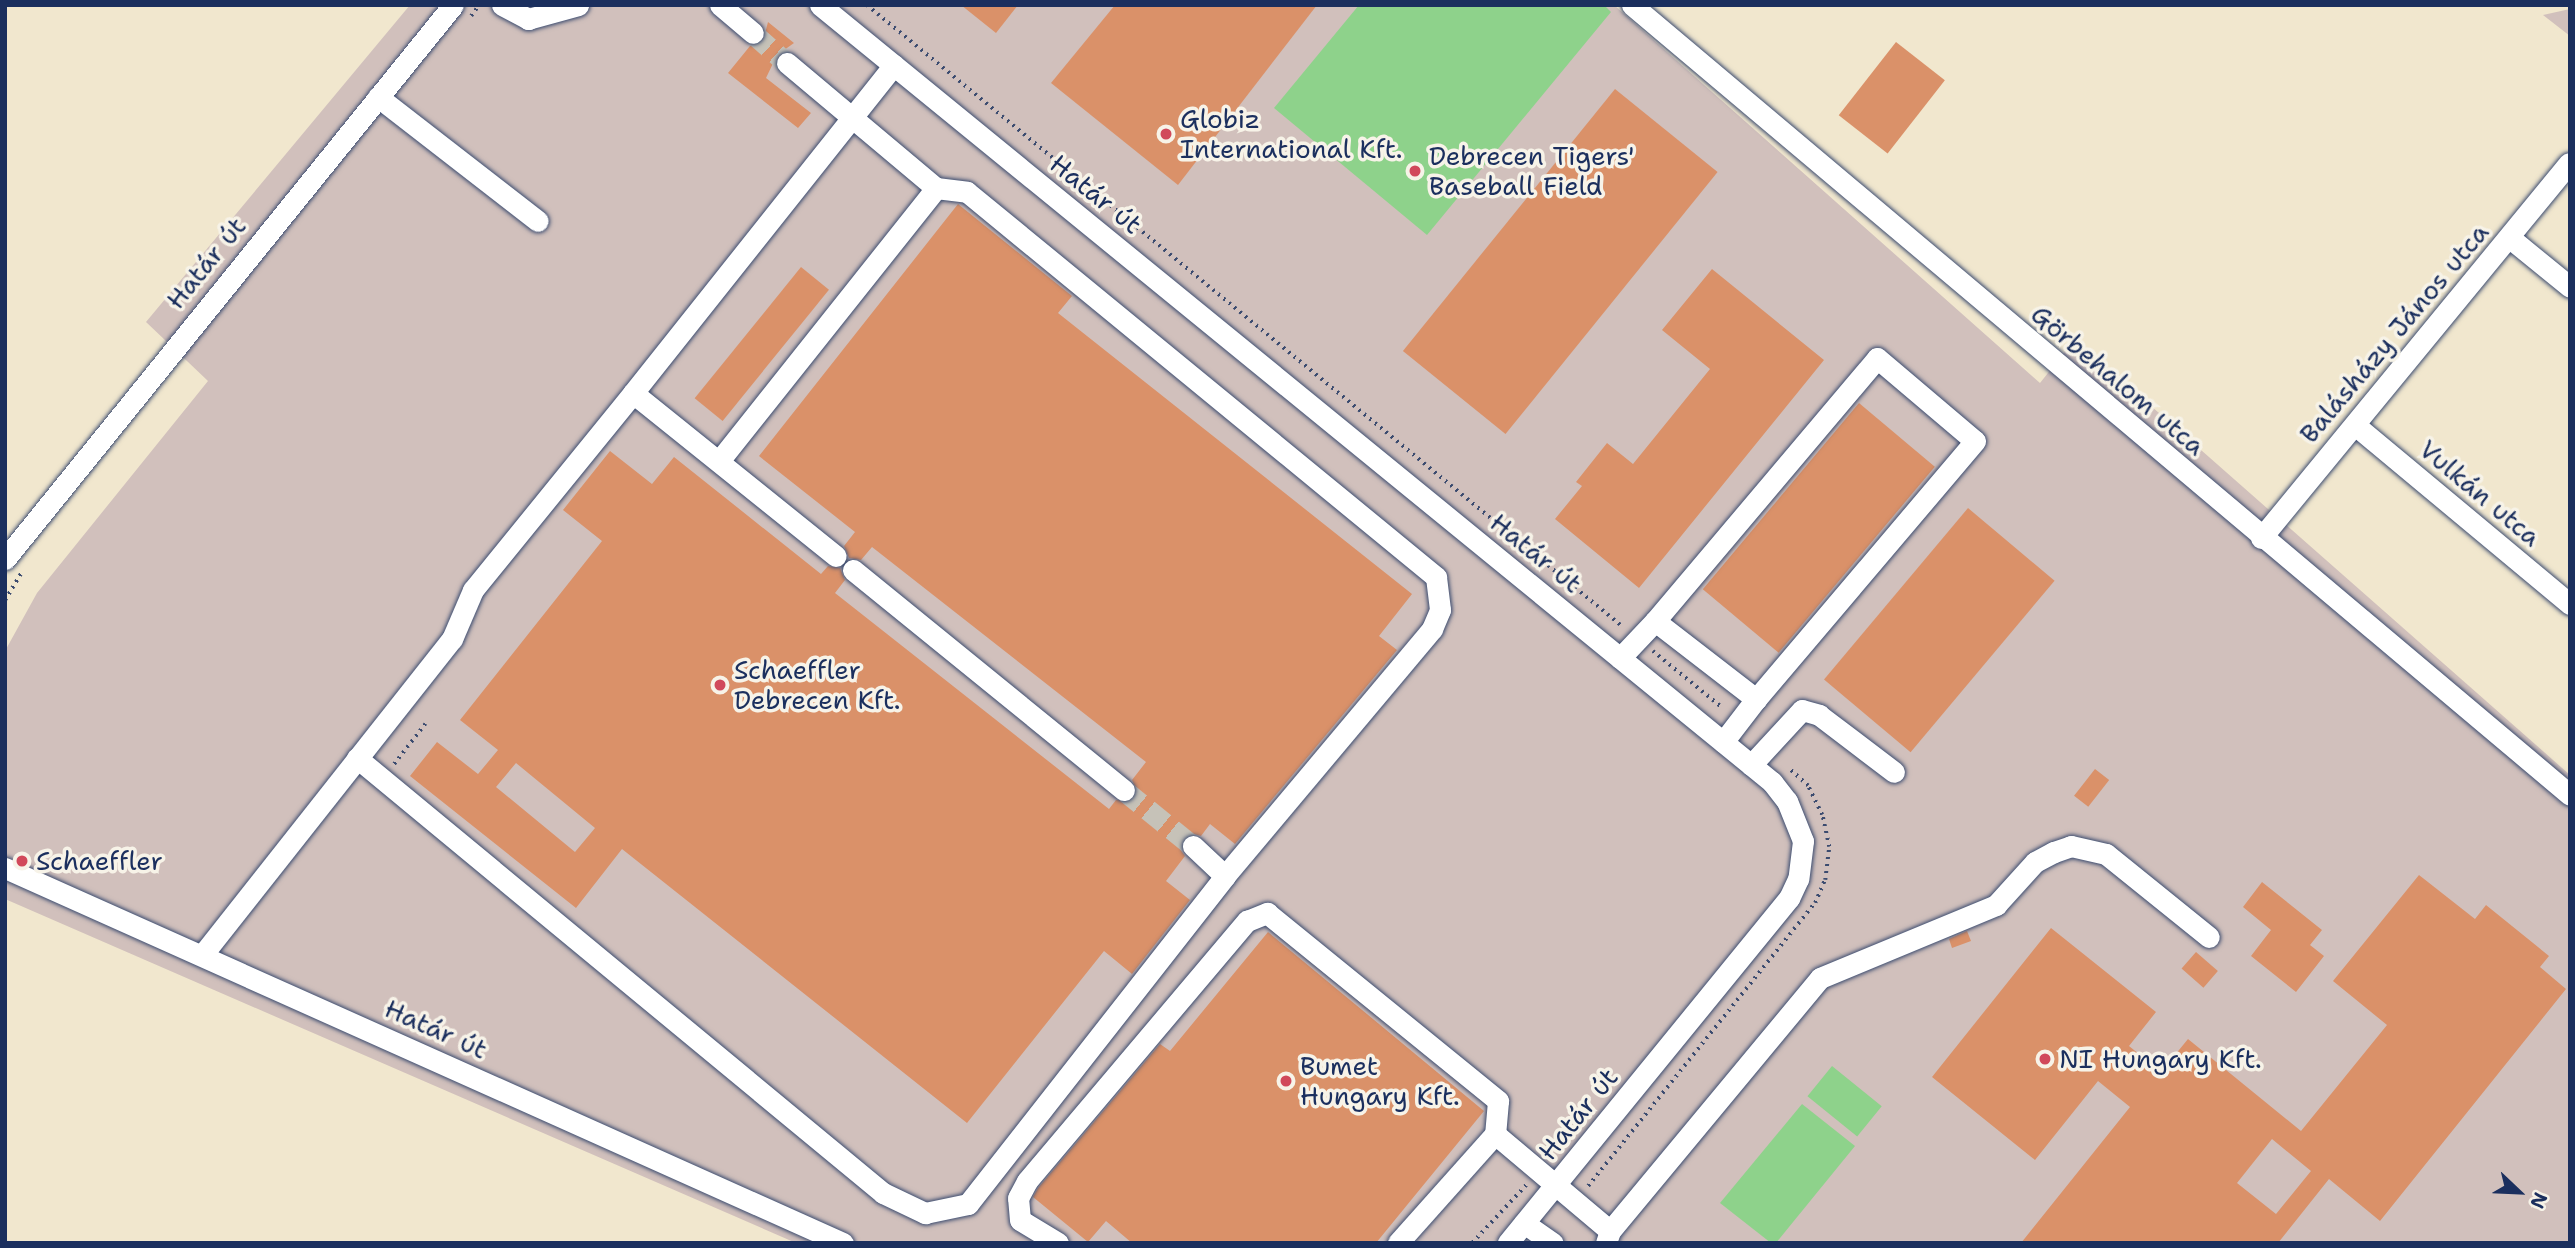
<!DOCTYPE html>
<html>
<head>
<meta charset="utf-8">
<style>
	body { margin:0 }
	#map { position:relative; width:2575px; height:1248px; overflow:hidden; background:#f1e7ce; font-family:"Shantell Sans",sans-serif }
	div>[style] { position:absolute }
	.industrial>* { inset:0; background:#d1c0bc }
	.green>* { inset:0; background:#8ed28b; transform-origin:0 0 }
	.building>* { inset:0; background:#da9169; transform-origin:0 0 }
	.minor-tunnel>* { height:21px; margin-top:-10.5px; transform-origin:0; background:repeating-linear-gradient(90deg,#c6c2b8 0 21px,transparent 0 31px) }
	.path>* { height:3.5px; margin-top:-1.75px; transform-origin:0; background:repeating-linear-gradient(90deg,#3b4b6f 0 2px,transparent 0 7px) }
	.roads { filter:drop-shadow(0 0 2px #3b4b6f) drop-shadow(0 0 2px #3b4b6f) }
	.minor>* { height:21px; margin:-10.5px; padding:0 10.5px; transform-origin:10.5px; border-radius:10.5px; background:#fff }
	.dots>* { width:19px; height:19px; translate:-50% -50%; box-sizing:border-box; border:4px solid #f7f3e8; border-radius:50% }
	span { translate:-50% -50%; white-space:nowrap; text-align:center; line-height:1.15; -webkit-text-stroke:7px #f7f3e8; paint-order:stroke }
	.poi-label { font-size:26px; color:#1b2f5e }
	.left { translate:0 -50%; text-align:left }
	.street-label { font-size:26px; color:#1b2f5e }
	.frame { position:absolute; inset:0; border:7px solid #1b2f5e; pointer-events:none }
	.north { position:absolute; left:2484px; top:1157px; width:70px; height:70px; -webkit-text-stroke:5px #f7f3e8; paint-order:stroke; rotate:113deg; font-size:19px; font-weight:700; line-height:28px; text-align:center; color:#1b2f5e }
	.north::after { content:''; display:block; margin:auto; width:24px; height:32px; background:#1b2f5e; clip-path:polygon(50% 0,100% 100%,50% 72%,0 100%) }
</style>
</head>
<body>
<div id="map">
	<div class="industrial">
		<i style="clip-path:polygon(410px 5px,1614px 5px,2040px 383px,2075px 339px,2570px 775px,2570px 1243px,796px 1243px,5px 899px,5px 651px,37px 593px,208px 381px,146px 322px)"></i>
		<i style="clip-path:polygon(2570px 9px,2570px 36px,2543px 15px)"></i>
	</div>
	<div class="green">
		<i style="clip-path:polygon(1359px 5px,1604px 5px,1611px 12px,1427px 235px,1274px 108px)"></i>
		<i style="left:1832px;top:1066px;width:64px;height:39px;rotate:39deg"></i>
		<i style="clip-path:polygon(1802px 1104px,1855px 1146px,1776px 1243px,1771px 1243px,1720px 1203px)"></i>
	</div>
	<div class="building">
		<i style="clip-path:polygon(961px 5px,1018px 5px,996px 33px)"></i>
		<i style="clip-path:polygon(1115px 5px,1317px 5px,1178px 185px,1051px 83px)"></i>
		<i style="clip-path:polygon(768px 22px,794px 43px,777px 55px,766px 78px,811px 113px,798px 128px,728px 73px,750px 46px,763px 41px)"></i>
		<i style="left:1896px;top:42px;width:62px;height:93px;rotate:38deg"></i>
		<i style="left:1615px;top:89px;width:132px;height:337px;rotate:39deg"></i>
		<i style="clip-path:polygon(evenodd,958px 204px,1072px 296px,1058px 313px,1412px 594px,1379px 636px,1397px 650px,1235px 844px,1210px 824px,1201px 836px,1190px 833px,1183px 838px,1180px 849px,1185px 856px,1166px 881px,1190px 900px,1132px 974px,1104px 951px,967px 1123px,622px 849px,576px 908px,410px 776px,437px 742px,478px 774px,498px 750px,460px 720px,602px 541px,563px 510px,610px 451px,652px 484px,674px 457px,821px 574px,828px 566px,840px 568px,845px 580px,835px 593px,1109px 809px,1116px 800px,1134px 799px,1137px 791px,1132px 780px,1146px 762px,872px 547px,861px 560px,849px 558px,844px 546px,855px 532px,759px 456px,958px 204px,516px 763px,595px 828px,575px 852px,496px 787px,516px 763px)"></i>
		<i style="left:801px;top:267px;width:36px;height:169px;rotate:39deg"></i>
		<i style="clip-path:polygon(1712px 269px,1824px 360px,1639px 588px,1555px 519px,1582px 486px,1576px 482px,1607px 443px,1633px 464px,1710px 369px,1662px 330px)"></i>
		<i style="left:1859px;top:403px;width:99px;height:243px;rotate:40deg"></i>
		<i style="left:1968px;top:508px;width:113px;height:224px;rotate:40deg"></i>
		<i style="left:2095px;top:769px;width:18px;height:34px;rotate:38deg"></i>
		<i style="clip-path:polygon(evenodd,2419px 875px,2475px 919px,2486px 905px,2549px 956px,2540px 967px,2566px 989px,2380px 1221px,2329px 1179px,2278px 1243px,2021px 1243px,2130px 1107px,2098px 1081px,2035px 1160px,1932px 1077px,2051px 928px,2156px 1012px,2129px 1046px,2161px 1072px,2188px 1039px,2301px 1131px,2387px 1025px,2333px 981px,2419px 875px,2272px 1139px,2311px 1171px,2276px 1214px,2237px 1183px,2272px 1139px)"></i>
		<i style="clip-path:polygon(2262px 882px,2322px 930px,2310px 945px,2324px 956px,2296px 992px,2251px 956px,2271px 930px,2243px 907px)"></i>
		<i style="clip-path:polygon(1967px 931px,1971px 941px,1952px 948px,1949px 939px)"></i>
		<i style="clip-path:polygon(1268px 932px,1484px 1111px,1376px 1243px,1132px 1243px,1106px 1221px,1088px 1242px,1033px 1197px,1038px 1188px,1160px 1044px,1170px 1051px)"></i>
		<i style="left:2196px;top:952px;width:29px;height:22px;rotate:41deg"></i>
	</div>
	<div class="minor-tunnel">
		<i style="left:753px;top:33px;width:45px;rotate:41.4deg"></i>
		<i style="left:1124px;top:790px;width:89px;rotate:39.1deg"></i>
	</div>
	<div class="path">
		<i style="left:867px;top:5px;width:978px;rotate:39.44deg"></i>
		<i style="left:471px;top:16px;width:14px;rotate:-54deg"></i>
		<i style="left:5px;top:600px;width:33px;rotate:-59deg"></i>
		<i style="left:1653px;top:651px;width:90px;rotate:39.2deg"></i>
		<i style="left:394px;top:764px;width:51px;rotate:-52.2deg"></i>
		<i style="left:1588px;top:1186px;width:363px;rotate:-51.3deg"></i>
		<i style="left:1815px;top:903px;width:25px;rotate:-67deg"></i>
		<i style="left:1825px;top:880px;width:33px;rotate:-83deg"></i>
		<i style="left:1829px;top:847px;width:33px;rotate:-102deg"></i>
		<i style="left:1822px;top:815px;width:32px;rotate:-116deg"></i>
		<i style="left:1808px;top:786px;width:24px;rotate:-138deg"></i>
		<i style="left:1472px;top:1243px;width:81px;rotate:-47deg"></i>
	</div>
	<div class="roads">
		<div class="minor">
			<i style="left:502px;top:5px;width:30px;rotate:28deg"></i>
			<i style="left:528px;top:19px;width:52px;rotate:-15.6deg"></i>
			<i style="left:720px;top:5px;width:43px;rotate:40.3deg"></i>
			<i style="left:820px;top:5px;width:1229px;rotate:39.22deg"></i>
			<i style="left:1772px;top:782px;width:24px;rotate:52deg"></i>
			<i style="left:1787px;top:801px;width:43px;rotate:68.2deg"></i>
			<i style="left:1803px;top:841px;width:38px;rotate:97deg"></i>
			<i style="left:1798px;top:879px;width:21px;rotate:115deg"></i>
			<i style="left:1789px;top:898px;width:445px;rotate:129.2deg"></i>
			<i style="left:1632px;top:5px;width:1226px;rotate:40.1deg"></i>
			<i style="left:787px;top:63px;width:194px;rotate:40deg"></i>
			<i style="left:936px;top:188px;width:31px;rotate:7deg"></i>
			<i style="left:967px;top:192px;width:607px;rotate:39.38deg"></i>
			<i style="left:1436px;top:577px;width:33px;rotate:83deg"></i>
			<i style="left:1440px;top:610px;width:21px;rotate:113deg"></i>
			<i style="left:1432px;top:629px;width:322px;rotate:130deg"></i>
			<i style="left:378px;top:97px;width:202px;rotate:37.8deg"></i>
			<i style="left:2510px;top:238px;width:77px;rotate:39.2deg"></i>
			<i style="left:633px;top:393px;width:419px;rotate:-51.5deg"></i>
			<i style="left:2355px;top:425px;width:280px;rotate:39.8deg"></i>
			<i style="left:719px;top:461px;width:349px;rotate:-51.5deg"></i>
			<i style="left:2261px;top:538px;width:485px;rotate:-50.6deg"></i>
			<i style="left:5px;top:559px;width:712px;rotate:-51.04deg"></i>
			<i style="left:853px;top:570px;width:349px;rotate:39.1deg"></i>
			<i style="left:1655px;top:621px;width:344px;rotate:-49.8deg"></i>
			<i style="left:1877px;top:358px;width:128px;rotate:40.3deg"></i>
			<i style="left:1975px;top:441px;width:338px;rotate:130.3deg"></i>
			<i style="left:1620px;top:658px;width:51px;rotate:-46.6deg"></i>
			<i style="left:1655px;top:621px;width:128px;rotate:37.7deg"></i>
			<i style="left:1756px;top:699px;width:54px;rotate:127.5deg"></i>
			<i style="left:357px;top:758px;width:683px;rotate:39.59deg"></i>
			<i style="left:883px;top:1193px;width:47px;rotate:25.5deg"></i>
			<i style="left:925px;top:1213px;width:44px;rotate:-11.8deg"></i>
			<i style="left:968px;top:1204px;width:417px;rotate:-51.9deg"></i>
			<i style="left:1225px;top:876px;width:44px;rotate:-136.8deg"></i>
			<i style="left:1751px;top:765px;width:75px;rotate:-47.2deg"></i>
			<i style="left:1802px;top:710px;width:18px;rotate:16deg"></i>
			<i style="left:1819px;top:715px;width:94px;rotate:37.2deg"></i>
			<i style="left:5px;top:868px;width:918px;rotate:24.11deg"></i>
			<i style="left:203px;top:954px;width:402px;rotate:-51.7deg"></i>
			<i style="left:452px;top:639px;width:53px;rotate:-66.8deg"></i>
			<i style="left:473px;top:590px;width:254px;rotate:-50.9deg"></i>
			<i style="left:633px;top:393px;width:260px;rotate:38.8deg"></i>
			<i style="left:1495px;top:1134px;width:150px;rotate:40.1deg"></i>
			<i style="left:1524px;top:1223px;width:35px;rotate:35deg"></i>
			<i style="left:1058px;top:1243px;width:44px;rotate:-148.8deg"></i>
			<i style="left:1020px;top:1220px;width:22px;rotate:-95deg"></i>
			<i style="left:1018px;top:1198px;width:19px;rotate:-62deg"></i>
			<i style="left:1027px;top:1181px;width:341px;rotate:-49.8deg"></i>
			<i style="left:1247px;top:921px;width:22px;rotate:-22deg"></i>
			<i style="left:1267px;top:913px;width:298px;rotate:39.1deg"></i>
			<i style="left:1498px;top:1101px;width:33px;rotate:95deg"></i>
			<i style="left:1495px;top:1134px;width:146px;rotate:131.7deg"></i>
			<i style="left:1606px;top:1243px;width:13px;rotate:-72deg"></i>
			<i style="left:1610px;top:1231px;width:329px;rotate:-50.3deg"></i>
			<i style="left:1820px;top:978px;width:191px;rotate:-22.5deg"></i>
			<i style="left:1996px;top:905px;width:58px;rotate:-47.8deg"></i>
			<i style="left:2035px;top:862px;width:21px;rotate:-28deg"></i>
			<i style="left:2054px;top:852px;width:18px;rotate:-19deg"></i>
			<i style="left:2071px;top:846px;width:36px;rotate:13deg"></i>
			<i style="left:2106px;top:854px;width:132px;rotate:38.9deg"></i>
		</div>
	</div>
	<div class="dots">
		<i style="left:1166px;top:134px;background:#d1495b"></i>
		<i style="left:1415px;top:171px;background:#d1495b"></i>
		<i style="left:720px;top:685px;background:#d1495b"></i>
		<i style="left:22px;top:861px;background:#d1495b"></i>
		<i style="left:2045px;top:1059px;background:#d1495b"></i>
		<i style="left:1286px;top:1081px;background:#d1495b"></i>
	</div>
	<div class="poi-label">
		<span class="left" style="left:1180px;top:134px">Globiz<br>International Kft.</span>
		<span class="left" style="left:1429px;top:171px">Debrecen Tigers'<br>Baseball Field</span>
		<span class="left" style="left:734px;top:685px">Schaeffler<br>Debrecen Kft.</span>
		<span class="left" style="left:36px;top:861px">Schaeffler</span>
		<span class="left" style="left:2059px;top:1059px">NI Hungary Kft.</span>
		<span class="left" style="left:1300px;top:1081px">Bumet<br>Hungary Kft.</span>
	</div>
	<div class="street-label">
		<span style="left:1096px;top:194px;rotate:39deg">Határ út</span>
		<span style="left:206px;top:263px;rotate:-51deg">Határ út</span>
		<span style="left:2394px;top:333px;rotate:-50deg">Balásházy János utca</span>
		<span style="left:2118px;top:380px;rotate:40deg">Görbehalom utca</span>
		<span style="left:2480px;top:493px;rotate:40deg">Vulkán utca</span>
		<span style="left:1536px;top:553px;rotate:39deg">Határ út</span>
		<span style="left:436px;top:1029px;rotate:24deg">Határ út</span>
		<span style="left:1578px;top:1114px;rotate:-51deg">Határ út</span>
	</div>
	<div class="frame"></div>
	<div class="north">N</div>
</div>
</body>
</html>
